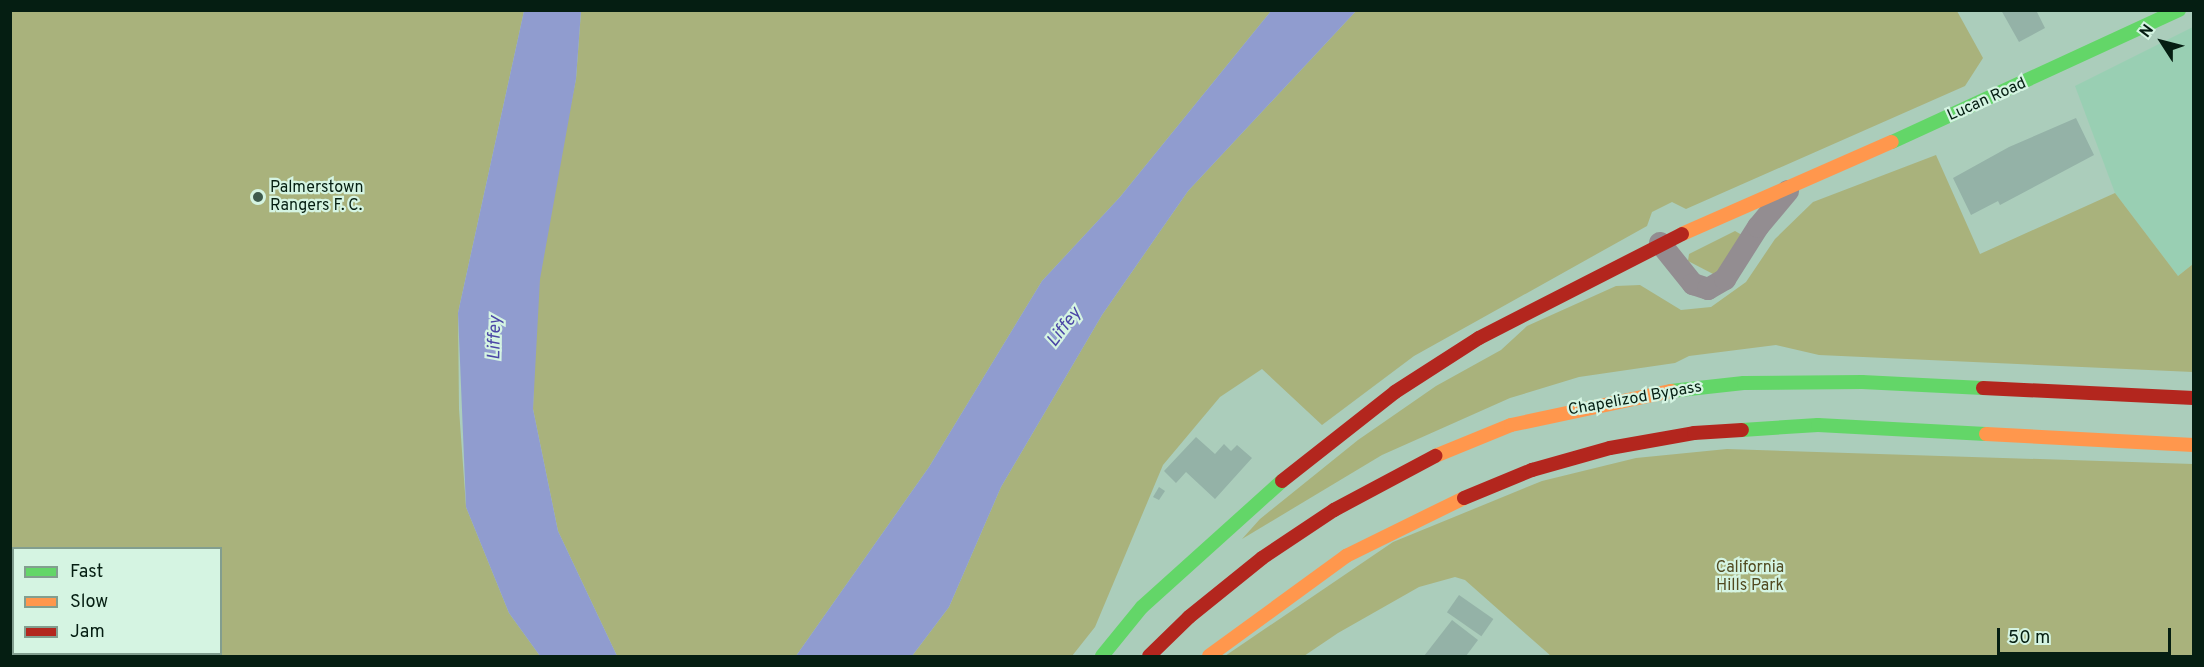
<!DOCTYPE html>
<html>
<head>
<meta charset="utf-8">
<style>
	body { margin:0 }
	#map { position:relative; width:2204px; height:667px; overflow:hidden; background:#abcdbb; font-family:Overpass,sans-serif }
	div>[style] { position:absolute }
	.built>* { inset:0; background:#99cfb3 }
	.green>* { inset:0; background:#a9b27c }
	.water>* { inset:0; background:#909ccf }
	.building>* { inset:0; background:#94b2a7; transform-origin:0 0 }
	.street>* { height:22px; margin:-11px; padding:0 11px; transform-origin:11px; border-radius:11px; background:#938d91 }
	.fast>* { height:14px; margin:-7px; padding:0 7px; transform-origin:7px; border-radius:7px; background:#63d668 }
	.slow>* { height:14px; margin:-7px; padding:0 7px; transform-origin:7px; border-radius:7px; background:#ff974d }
	.jam>* { height:14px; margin:-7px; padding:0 7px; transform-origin:7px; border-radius:7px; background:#b3261e }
	.dots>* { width:16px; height:16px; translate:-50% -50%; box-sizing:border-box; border:3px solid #d5f4e2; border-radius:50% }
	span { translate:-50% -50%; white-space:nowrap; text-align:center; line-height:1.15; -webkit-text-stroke:4.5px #d5f4e2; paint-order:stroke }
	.street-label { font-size:16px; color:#051e12 }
	.poi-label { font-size:16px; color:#051e12 }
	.left { translate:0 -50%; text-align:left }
	.park-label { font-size:16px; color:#514a21 }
	.water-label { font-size:18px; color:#4b46a6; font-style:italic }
	.frame { position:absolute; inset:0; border:12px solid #051e12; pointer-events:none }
	.legend { position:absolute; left:12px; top:547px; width:210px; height:108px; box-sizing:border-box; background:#d5f4e2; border:2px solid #829e8f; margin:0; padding:8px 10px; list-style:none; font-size:18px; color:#051e12 }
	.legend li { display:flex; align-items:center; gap:12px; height:30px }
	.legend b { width:30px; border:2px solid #829e8f }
	.north { position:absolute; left:2132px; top:12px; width:60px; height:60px; -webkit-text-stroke:4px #d5f4e2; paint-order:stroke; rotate:306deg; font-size:16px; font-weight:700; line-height:24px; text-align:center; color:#051e12 }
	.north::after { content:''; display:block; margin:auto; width:21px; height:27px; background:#051e12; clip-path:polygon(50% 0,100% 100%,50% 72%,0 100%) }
	.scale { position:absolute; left:1997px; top:628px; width:174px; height:27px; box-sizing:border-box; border:3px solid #051e12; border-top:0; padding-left:8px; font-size:18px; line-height:21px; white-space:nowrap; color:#051e12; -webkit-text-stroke:4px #d5f4e2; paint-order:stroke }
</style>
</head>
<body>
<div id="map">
	<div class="built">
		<i style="clip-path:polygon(2193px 27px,2193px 264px,2178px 276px,2115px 193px,2075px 86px)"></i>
	</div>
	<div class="green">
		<i style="clip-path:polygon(evenodd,10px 11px,524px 11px,458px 313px,459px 409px,466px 507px,509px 613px,540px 656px,11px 656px,10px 11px,14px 548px,220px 548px,220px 654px,14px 654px,14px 548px)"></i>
		<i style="clip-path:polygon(581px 11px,1271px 11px,1120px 197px,1042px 281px,929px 467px,796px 656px,617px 656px,558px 531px,533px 409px,537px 272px,576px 79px)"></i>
		<i style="clip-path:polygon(1356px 11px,1957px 11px,1983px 58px,1965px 86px,1686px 209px,1672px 202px,1652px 212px,1647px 226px,1414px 356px,1322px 425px,1262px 369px,1220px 397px,1163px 465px,1095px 627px,1072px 656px,912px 656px,949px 607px,1001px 487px,1102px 315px,1188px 191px)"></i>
		<i style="clip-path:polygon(1936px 155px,1980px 254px,2115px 193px,2178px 276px,2193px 264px,2193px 372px,1819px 355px,1776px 345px,1689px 356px,1675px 363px,1579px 377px,1510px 398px,1382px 455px,1242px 539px,1260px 519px,1358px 440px,1436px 386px,1501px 350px,1527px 326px,1616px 286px,1640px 285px,1681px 310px,1711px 307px,1746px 282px,1775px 239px,1813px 202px)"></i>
		<i style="clip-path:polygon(1735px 231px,1742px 235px,1717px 276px,1688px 261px,1689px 254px)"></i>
		<i style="clip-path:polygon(1727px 449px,2193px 464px,2193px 656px,1551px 656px,1465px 580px,1455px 577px,1419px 587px,1338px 633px,1304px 656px,1225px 656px,1393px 542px,1542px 481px,1636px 458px)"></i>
	</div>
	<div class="water">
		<i style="clip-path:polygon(524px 11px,581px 11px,576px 79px,540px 279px,533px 409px,558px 531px,617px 656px,540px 656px,509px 613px,466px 507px,458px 313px)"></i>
		<i style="clip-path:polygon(1271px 11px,1356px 11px,1188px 191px,1102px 315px,1001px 487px,949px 607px,912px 656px,796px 656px,929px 467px,1042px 281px,1120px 197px)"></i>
	</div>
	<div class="building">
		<i style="clip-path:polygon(2001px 10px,2036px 10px,2045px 28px,2019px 42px)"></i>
		<i style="clip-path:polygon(2076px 118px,2094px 155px,2000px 205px,1998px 201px,1971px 215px,1953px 178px,2009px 147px)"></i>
		<i style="clip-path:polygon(1196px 437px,1215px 454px,1224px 444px,1231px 451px,1237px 445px,1252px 458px,1215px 499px,1186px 472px,1176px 483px,1164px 471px)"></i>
		<i style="clip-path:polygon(1159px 487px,1165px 491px,1159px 500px,1153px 497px)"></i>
		<i style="left:1459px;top:595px;width:42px;height:21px;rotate:35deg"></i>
		<i style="clip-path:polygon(1452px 620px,1478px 640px,1466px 656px,1424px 656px)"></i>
	</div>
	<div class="street">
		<i style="left:1660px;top:243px;width:53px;rotate:51.2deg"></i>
		<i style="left:1693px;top:284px;width:16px;rotate:18deg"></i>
		<i style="left:1708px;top:289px;width:20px;rotate:-30deg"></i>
		<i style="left:1725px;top:279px;width:62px;rotate:-57.6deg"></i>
		<i style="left:1758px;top:227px;width:47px;rotate:-50.2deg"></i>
	</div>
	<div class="fast">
		<i style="left:1892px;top:142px;width:316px;rotate:-24.7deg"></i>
		<i style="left:1671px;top:391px;width:73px;rotate:-6.3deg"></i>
		<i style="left:1744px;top:383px;width:118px;rotate:-0.5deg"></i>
		<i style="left:1862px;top:382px;width:121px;rotate:2.8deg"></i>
		<i style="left:1742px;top:430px;width:76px;rotate:-3.8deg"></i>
		<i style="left:1818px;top:425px;width:168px;rotate:3.1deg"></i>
		<i style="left:1102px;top:656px;width:63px;rotate:-50.8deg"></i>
		<i style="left:1142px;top:607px;width:188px;rotate:-42deg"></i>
	</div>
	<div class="slow">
		<i style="left:1682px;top:234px;width:229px;rotate:-23.7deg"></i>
		<i style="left:1986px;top:434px;width:208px;rotate:3deg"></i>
		<i style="left:1435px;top:456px;width:82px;rotate:-22.2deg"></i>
		<i style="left:1511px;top:425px;width:164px;rotate:-12deg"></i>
		<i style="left:1209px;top:656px;width:170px;rotate:-36.1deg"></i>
		<i style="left:1346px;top:556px;width:131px;rotate:-26.2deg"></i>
	</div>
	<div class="jam">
		<i style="left:1983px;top:388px;width:211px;rotate:2.7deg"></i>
		<i style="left:1282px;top:481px;width:144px;rotate:-38.2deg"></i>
		<i style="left:1395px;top:392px;width:100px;rotate:-32.7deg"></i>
		<i style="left:1479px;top:338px;width:228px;rotate:-27.1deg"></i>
		<i style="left:1464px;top:498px;width:74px;rotate:-22.4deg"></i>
		<i style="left:1532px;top:470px;width:81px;rotate:-15.8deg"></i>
		<i style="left:1610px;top:448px;width:85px;rotate:-10.1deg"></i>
		<i style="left:1694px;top:433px;width:48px;rotate:-3.6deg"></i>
		<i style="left:1149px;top:656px;width:56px;rotate:-44.3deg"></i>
		<i style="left:1189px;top:617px;width:94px;rotate:-38.9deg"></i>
		<i style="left:1262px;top:558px;width:87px;rotate:-33.7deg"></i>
		<i style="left:1334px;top:510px;width:115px;rotate:-28.1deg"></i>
	</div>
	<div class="dots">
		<i style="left:258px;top:197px;background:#3f5b4d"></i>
	</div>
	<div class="street-label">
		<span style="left:1987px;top:100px;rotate:-24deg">Lucan Road</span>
		<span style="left:1635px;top:399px;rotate:-10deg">Chapelizod Bypass</span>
	</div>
	<div class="poi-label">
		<span class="left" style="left:270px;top:197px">Palmerstown<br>Rangers F. C.</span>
	</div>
	<div class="park-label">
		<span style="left:1750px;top:577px">California<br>Hills Park</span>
	</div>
	<div class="water-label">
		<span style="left:1065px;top:328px;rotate:-53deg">Liffey</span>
		<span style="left:496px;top:338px;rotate:-89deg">Liffey</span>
	</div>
	<div class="frame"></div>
	<ul class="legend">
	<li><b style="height:8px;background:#63d668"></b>Fast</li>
	<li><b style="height:8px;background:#ff974d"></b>Slow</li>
	<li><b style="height:8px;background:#b3261e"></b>Jam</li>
	</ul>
	<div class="north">N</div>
	<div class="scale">50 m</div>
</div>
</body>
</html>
